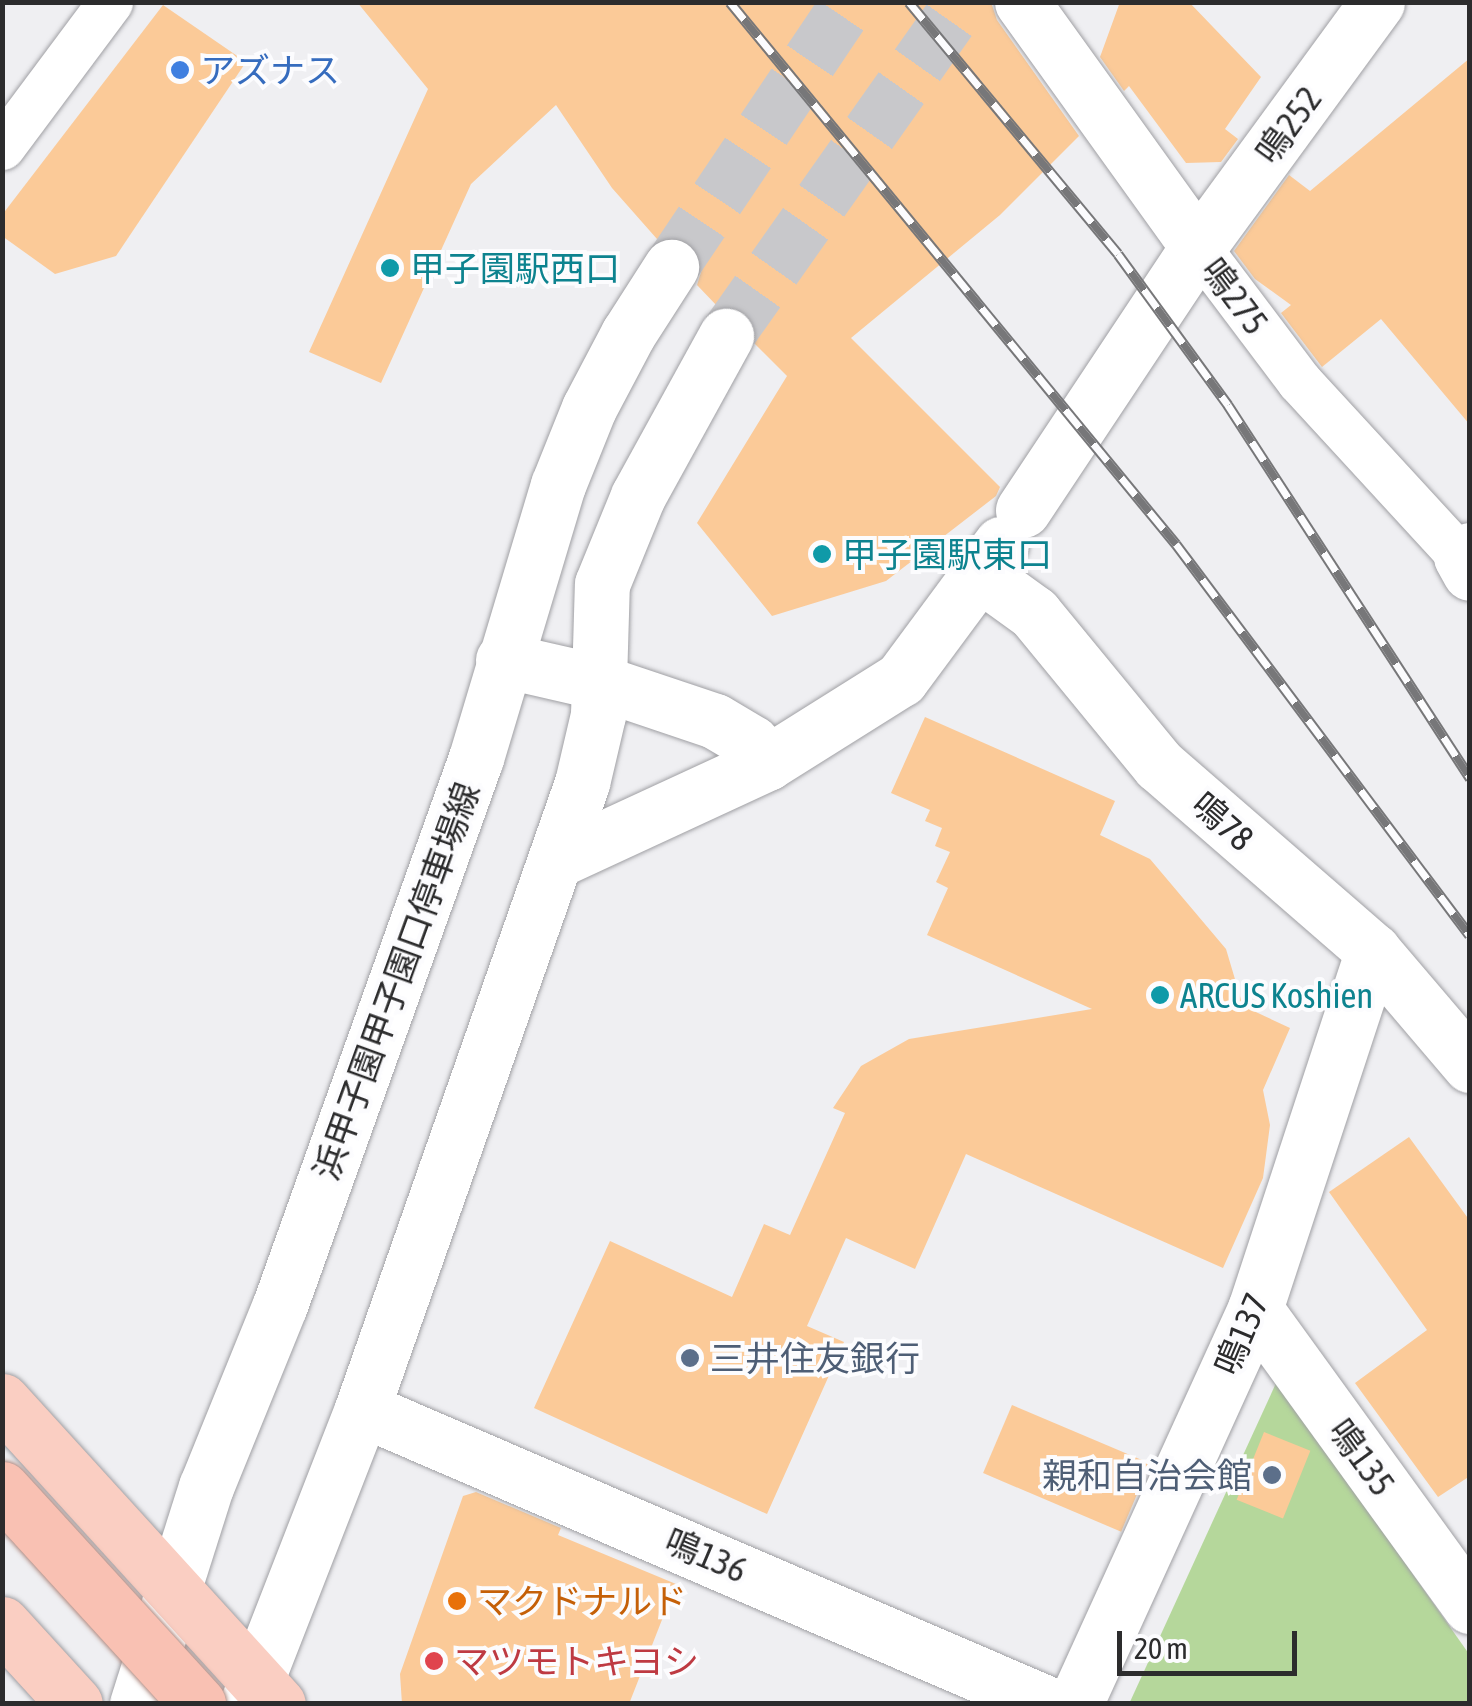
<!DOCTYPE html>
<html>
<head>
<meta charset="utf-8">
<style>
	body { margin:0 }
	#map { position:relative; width:1472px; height:1706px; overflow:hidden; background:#efeff2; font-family:"Asap Condensed","Noto Sans JP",sans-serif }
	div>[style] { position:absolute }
	.green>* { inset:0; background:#b5d79b }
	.building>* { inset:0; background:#fbca98; transform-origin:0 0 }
	.secondary-tunnel>* { height:55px; margin-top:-27.5px; transform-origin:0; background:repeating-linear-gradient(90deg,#c8c8cb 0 55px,transparent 0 83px) }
	.roads { filter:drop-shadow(0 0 2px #a0a0a4) drop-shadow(0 0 2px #a0a0a4) }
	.pedestrian>* { height:45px; margin:-22.5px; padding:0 22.5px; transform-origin:22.5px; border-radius:22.5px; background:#fff }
	.minor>* { height:55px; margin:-27.5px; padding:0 27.5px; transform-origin:27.5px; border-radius:27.5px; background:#fff }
	.secondary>* { height:55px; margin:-27.5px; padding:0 27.5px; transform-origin:27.5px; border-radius:27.5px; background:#fff }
	.trunk>* { height:55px; margin:-27.5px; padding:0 27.5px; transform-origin:27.5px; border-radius:27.5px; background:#facec2 }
	.rail>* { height:11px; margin-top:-5.5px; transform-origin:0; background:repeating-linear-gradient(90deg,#fcfcfe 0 22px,#777779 0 44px); box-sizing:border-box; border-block:2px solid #777779 }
	.bridges { filter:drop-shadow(0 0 2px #b18d84) drop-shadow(0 0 2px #b18d84) }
	.motorway-bridge>* { height:55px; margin:-27.5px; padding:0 27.5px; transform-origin:27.5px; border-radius:27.5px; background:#f9c1b3 }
	.dots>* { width:28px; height:28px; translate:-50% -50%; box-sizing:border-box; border:5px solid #fcfcfe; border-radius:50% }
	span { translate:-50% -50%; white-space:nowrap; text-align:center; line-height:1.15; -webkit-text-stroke:8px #fcfcfe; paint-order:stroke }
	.shop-label { font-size:35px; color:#366cbe }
	.left { translate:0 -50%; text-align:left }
	.street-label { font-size:35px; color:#2c2c2d }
	.culture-label { font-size:35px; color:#0d838f }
	.service-label { font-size:35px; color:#4e5e75 }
	.right { translate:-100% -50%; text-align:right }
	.food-label { font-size:35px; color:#c56008 }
	.health-label { font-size:35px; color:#be3a42 }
	.frame { position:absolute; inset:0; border:5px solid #2c2c2d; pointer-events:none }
	.scale { position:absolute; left:1117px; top:1631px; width:180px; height:45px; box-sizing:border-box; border:5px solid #2c2c2d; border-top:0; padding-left:12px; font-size:30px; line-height:35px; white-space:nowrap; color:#2c2c2d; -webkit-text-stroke:8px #fcfcfe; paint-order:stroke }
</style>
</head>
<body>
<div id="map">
	<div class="green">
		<i style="clip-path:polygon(1277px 1381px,1469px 1654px,1469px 1703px,1129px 1704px)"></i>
	</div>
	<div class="building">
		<i style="clip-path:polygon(357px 2px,991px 2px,997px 20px,1079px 136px,1000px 215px,851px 338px,1000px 487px,996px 496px,886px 581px,772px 616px,697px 523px,787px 376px,755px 344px,752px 319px,740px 308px,718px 307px,697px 285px,702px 269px,698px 252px,687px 240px,673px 236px,657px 239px,612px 188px,556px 105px,471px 184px,381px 383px,309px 352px,428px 89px)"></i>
		<i style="clip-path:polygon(1120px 2px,1189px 2px,1261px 77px,1225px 129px,1238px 139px,1221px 162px,1186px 163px,1129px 86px,1124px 91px,1100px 57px)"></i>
		<i style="clip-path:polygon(163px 5px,246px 62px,116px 256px,55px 274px,2px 236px,2px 215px)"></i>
		<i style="clip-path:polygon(1470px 58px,1470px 425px,1381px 319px,1322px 367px,1281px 313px,1291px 305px,1255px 279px,1234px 251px,1289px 175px,1310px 191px)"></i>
		<i style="clip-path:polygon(925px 717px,1115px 801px,1100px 835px,1150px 859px,1226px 949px,1243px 1006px,1290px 1028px,1263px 1090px,1270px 1125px,1263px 1178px,1223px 1268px,966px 1154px,915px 1269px,846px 1238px,807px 1326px,844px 1342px,767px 1514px,534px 1408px,610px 1241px,732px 1297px,764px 1224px,790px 1235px,845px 1113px,833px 1108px,861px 1066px,909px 1039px,1092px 1009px,927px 935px,948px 888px,936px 882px,950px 852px,935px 846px,942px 828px,925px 821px,930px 810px,891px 793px)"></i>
		<i style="clip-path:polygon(1409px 1137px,1470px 1221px,1470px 1476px,1438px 1497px,1355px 1383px,1427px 1330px,1329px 1192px)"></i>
		<i style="left:1012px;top:1405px;width:150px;height:74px;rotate:23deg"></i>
		<i style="left:1264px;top:1432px;width:50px;height:73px;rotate:22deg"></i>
		<i style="clip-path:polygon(476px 1492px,561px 1528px,558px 1535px,676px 1584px,629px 1704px,402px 1704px,400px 1674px,463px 1496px)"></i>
	</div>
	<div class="secondary-tunnel">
		<i style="left:671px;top:267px;width:319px;rotate:-56.1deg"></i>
		<i style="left:726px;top:336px;width:409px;rotate:-54.8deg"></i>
	</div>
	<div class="roads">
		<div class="pedestrian">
			<i style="left:2px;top:147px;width:181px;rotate:-53.3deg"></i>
			<i style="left:1198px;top:247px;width:168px;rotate:53deg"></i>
			<i style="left:1299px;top:381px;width:239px;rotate:47.4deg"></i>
		</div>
		<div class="minor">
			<i style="left:1022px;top:2px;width:302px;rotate:54.3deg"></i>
			<i style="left:1023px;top:510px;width:316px;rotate:-56.4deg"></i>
			<i style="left:1198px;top:247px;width:303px;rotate:-53.8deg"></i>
			<i style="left:1470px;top:550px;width:11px;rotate:142deg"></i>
			<i style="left:1461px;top:557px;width:18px;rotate:61deg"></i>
			<i style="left:980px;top:574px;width:67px;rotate:35.8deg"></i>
			<i style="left:1034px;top:613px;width:197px;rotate:50.6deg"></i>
			<i style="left:1159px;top:765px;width:284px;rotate:41deg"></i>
			<i style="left:1373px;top:951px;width:150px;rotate:49.6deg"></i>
			<i style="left:503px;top:660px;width:98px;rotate:12.9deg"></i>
			<i style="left:599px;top:682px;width:122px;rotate:18.6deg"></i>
			<i style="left:715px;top:721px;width:43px;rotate:30.7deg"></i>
			<i style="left:752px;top:743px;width:25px;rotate:53deg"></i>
			<i style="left:555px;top:861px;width:234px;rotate:-24.8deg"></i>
			<i style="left:767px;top:763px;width:158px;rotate:-32.1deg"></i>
			<i style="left:901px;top:679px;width:168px;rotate:-53.5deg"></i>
			<i style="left:1255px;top:1309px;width:367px;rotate:54.1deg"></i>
			<i style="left:362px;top:1409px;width:747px;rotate:23.27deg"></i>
			<i style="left:1075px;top:1704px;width:434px;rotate:-65.5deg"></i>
			<i style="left:1255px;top:1309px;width:377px;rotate:-71.8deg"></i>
		</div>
		<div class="secondary">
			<i style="left:137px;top:1704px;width:228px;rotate:-72.4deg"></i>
			<i style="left:206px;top:1487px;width:196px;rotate:-67.9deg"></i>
			<i style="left:280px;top:1305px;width:581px;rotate:-70.29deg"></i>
			<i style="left:476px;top:758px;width:285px;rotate:-73.3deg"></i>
			<i style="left:558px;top:485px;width:83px;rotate:-68.1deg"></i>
			<i style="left:589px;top:408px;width:84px;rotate:-62.2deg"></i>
			<i style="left:628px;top:334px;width:80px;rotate:-57.3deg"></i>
			<i style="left:247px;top:1704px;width:317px;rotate:-68.7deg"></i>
			<i style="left:362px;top:1409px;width:664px;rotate:-70.64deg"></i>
			<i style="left:582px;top:783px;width:70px;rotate:-76.8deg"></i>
			<i style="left:598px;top:715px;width:131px;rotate:-88.3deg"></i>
			<i style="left:602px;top:584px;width:95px;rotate:-67.8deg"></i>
			<i style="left:638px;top:496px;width:183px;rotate:-61.2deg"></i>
		</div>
		<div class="trunk">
			<i style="left:2px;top:1401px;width:410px;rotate:47.7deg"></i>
			<i style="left:2px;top:1624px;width:108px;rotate:47.6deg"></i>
		</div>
	</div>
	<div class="rail">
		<i style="left:730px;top:2px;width:702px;rotate:50.55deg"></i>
		<i style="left:1176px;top:544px;width:489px;rotate:53.1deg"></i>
		<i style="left:909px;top:2px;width:327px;rotate:50.3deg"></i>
		<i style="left:1118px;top:254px;width:187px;rotate:53.9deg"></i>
		<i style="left:1228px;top:405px;width:445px;rotate:57deg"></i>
	</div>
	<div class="bridges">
		<div class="motorway-bridge">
			<i style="left:2px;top:1489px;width:291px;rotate:47.6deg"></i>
		</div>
	</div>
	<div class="dots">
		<i style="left:180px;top:70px;background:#3f7fe0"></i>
		<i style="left:390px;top:268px;background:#0f9aa8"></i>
		<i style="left:822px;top:554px;background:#0f9aa8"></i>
		<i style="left:1160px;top:995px;background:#0f9aa8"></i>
		<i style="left:690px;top:1358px;background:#5c6f8a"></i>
		<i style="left:1272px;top:1475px;background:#5c6f8a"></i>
		<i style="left:457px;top:1601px;background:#e8710a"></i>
		<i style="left:434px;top:1661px;background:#e0444e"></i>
	</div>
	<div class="shop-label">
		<span class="left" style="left:200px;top:70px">アズナス</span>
	</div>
	<div class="street-label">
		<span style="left:1288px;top:125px;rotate:-54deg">鳴252</span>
		<span style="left:1235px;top:296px;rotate:53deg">鳴275</span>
		<span style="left:1223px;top:821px;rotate:41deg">鳴78</span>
		<span style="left:396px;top:981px;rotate:-70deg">浜甲子園甲子園口停車場線</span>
		<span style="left:1241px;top:1334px;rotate:-67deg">鳴137</span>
		<span style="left:1362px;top:1457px;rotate:54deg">鳴135</span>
		<span style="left:706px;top:1555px;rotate:23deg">鳴136</span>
	</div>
	<div class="culture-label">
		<span class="left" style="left:410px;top:268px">甲子園駅西口</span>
		<span class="left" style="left:842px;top:554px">甲子園駅東口</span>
		<span class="left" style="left:1180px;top:995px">ARCUS Koshien</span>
	</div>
	<div class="service-label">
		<span class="left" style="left:710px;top:1358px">三井住友銀行</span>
		<span class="right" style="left:1252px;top:1475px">親和自治会館</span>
	</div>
	<div class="food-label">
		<span class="left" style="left:477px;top:1601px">マクドナルド</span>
	</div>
	<div class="health-label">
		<span class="left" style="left:454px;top:1661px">マツモトキヨシ</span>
	</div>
	<div class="frame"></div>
	<div class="scale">20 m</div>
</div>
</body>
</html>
